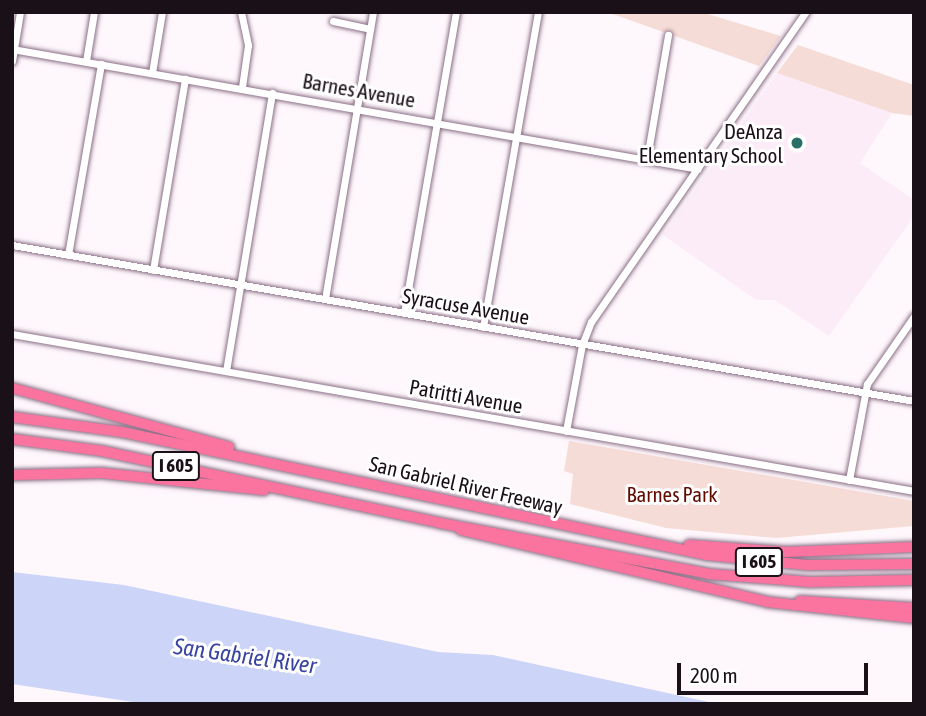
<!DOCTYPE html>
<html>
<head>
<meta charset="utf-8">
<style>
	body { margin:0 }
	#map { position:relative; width:926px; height:716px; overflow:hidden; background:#fef7fc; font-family:"Asap Condensed",sans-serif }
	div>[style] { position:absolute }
	.built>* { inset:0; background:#fcecf8 }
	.green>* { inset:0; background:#f6dcd6 }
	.water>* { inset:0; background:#ccd5f8 }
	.roads { filter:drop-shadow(0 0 2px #8b6f86) drop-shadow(0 0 2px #8b6f86) }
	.minor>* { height:7px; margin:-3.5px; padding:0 3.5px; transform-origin:3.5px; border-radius:3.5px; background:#fff }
	.highway>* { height:10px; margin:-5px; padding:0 5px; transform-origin:5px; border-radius:5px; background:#fb749f }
	.dots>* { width:19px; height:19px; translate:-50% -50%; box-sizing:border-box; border:4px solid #fff; border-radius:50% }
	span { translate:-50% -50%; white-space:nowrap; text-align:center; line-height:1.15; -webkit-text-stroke:6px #fff; paint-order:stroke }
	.shield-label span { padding:2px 5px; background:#fff; border:2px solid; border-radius:5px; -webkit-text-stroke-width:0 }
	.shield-label { font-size:19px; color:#1a1018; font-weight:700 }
	.street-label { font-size:21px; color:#1a1018 }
	.poi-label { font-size:21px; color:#1a1018 }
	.right { translate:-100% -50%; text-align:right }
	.park-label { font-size:21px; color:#610a00 }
	.water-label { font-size:23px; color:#3944a2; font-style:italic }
	.frame { position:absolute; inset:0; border:14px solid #1a1018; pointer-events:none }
	.scale { position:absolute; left:677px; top:663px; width:191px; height:32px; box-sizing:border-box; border:4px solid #1a1018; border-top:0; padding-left:9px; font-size:21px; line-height:24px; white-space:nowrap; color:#1a1018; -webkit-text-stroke:5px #fff; paint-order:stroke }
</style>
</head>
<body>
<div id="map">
	<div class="built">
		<i style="clip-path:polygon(777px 73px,892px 113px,860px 163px,914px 200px,914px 216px,829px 336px,775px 300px,756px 300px,663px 235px)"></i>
	</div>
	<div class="green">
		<i style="clip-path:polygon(607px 12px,701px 12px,781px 36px,759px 66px)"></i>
		<i style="clip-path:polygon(798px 45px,914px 85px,914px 116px,892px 113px,777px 73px)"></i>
		<i style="clip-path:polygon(569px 441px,914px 501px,914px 526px,776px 538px,666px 528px,570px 504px,573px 474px,564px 471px)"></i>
	</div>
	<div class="water">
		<i style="clip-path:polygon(12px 572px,124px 585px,438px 652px,493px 655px,718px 704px,147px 704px,12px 684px)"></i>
	</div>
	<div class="roads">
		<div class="minor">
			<i style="left:241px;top:12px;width:34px;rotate:78deg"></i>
			<i style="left:248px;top:45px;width:42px;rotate:98.1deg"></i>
			<i style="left:333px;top:21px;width:38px;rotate:12deg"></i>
			<i style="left:12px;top:49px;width:696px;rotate:9.92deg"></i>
			<i style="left:12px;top:61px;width:50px;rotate:-80.7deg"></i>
			<i style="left:86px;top:61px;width:50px;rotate:-80.7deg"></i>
			<i style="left:152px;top:73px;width:62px;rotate:-80.7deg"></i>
			<i style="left:647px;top:158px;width:125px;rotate:-80.3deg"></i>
			<i style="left:12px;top:245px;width:915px;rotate:9.81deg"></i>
			<i style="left:68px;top:255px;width:194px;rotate:-80.2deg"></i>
			<i style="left:153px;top:270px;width:194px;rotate:-80.5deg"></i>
			<i style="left:325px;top:299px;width:291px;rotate:-80.5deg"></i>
			<i style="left:404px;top:313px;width:305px;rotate:-80.2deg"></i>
			<i style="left:483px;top:327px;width:320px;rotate:-80.1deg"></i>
			<i style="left:12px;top:334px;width:916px;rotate:9.87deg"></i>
			<i style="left:226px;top:371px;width:282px;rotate:-80.6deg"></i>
			<i style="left:566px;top:431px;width:87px;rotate:-79.5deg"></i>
			<i style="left:582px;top:345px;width:25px;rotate:-69deg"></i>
			<i style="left:591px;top:322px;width:377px;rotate:-55.3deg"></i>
			<i style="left:849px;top:480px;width:98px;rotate:-79.4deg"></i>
			<i style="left:867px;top:384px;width:83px;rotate:-55.3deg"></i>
		</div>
		<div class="highway">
			<i style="left:12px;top:388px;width:225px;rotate:15.2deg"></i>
			<i style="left:12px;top:417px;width:111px;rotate:7.8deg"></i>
			<i style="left:122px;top:432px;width:598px;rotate:11.87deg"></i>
			<i style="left:707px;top:555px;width:101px;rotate:5.7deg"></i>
			<i style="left:808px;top:565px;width:106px;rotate:-0.5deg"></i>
			<i style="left:12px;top:439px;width:91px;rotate:7.6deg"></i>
			<i style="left:102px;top:451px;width:346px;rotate:12deg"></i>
			<i style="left:440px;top:523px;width:274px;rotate:10.7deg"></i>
			<i style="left:709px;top:574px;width:101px;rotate:4.5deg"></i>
			<i style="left:810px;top:582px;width:104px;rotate:-1.1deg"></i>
			<i style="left:12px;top:475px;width:89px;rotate:-1.3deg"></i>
			<i style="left:101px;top:473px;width:164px;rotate:6deg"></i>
			<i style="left:461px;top:530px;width:314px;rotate:13.2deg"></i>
			<i style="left:767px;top:602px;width:148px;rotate:6.2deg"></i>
			<i style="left:689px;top:545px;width:97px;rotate:4.1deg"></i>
			<i style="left:786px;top:552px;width:128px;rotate:-2.2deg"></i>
			<i style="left:800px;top:601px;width:114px;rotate:3.5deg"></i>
		</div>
	</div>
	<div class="dots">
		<i style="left:797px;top:143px;background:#287067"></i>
	</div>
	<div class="shield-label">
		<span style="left:176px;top:466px">I 605</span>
		<span style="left:759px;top:562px">I 605</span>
	</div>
	<div class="street-label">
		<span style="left:359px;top:90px;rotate:10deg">Barnes Avenue</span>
		<span style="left:466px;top:306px;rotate:10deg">Syracuse Avenue</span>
		<span style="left:466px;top:396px;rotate:10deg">Patritti Avenue</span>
		<span style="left:466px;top:485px;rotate:13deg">San Gabriel River Freeway</span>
	</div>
	<div class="poi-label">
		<span class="right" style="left:783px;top:143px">DeAnza<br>Elementary School</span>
	</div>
	<div class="park-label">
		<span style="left:672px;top:494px">Barnes Park</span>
	</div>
	<div class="water-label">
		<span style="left:245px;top:656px;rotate:8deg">San Gabriel River</span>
	</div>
	<div class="frame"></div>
	<div class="scale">200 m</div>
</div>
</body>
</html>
